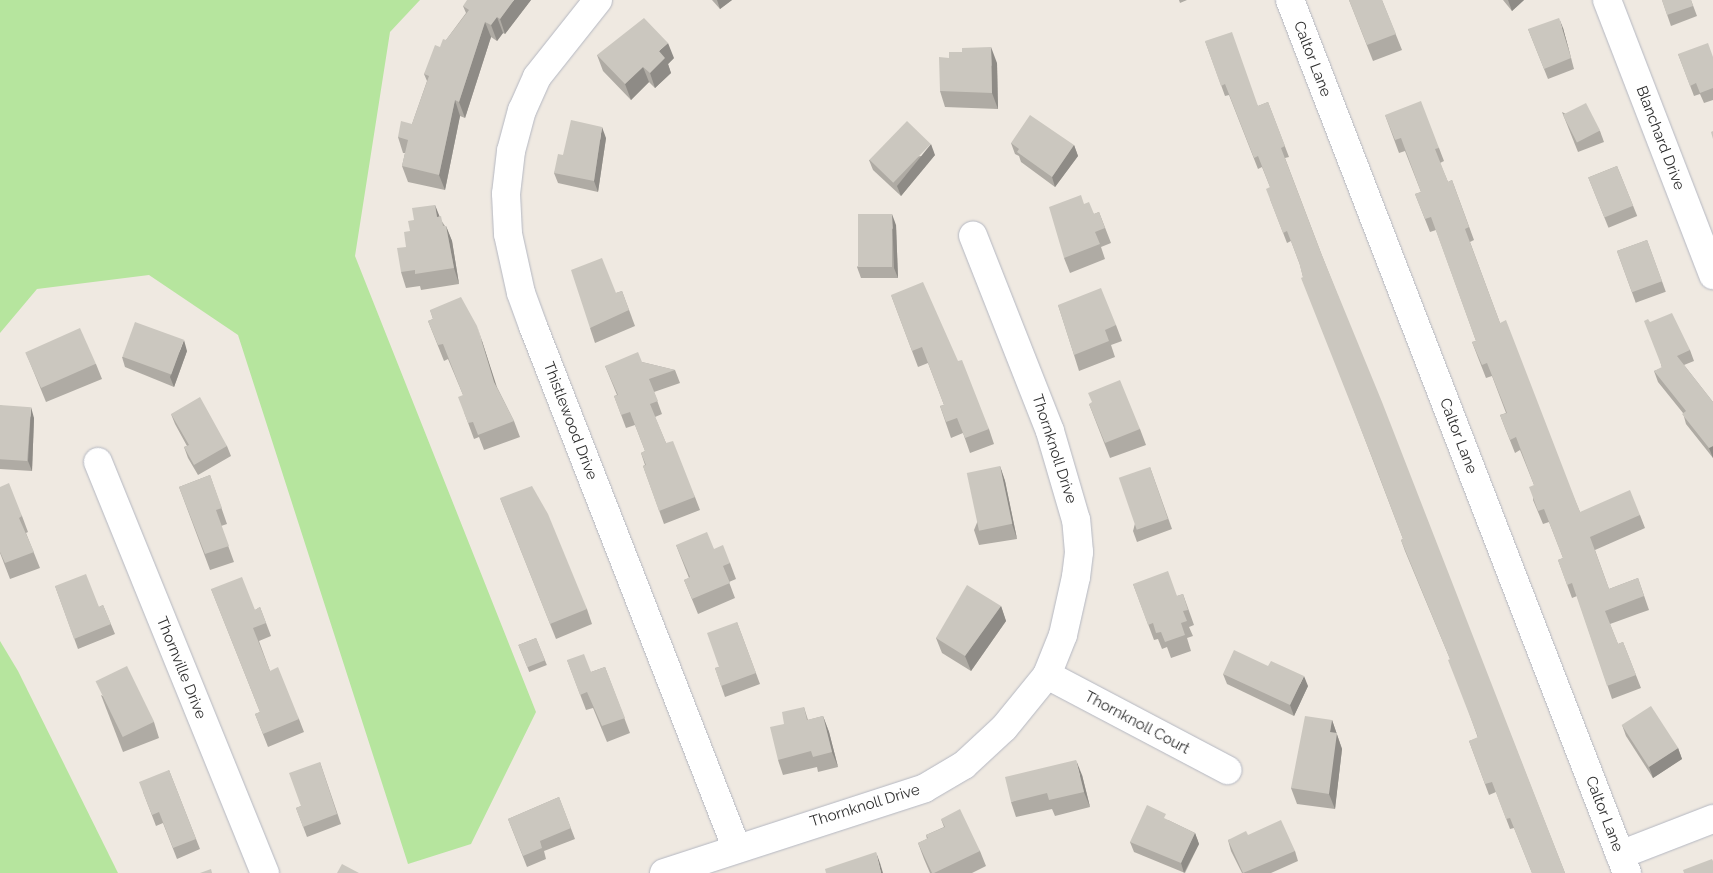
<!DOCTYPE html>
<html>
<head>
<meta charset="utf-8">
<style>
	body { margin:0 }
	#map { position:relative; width:1713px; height:873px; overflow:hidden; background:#efe9e1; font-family:Raleway,sans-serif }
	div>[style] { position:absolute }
	.green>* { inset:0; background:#b6e59e }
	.roads { filter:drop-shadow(0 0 1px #b4b7c1) drop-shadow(0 0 1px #b4b7c1) }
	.minor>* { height:28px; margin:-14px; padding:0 14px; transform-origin:14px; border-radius:14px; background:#fff }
	.wall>* { inset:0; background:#afaba4; transform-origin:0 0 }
	.shaded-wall>* { inset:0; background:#8e8b86 }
	.building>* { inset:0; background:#cbc7bf; transform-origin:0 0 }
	span { translate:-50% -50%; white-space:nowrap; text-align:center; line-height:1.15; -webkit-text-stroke:4px #fff; paint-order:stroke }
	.street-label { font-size:15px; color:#2e2e2e }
</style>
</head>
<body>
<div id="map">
	<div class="green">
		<i style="clip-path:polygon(0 0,420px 0,390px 32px,355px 256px,536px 712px,471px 844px,408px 864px,238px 335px,149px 275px,37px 289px,0 333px)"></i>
		<i style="clip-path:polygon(0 641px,18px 671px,118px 873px,0 873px)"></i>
	</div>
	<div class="roads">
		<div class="minor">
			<i style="left:598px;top:0;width:98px;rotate:128.4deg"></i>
			<i style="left:537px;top:77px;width:36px;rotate:114deg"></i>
			<i style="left:522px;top:110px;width:42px;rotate:105deg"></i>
			<i style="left:511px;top:151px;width:43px;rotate:96.6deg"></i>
			<i style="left:506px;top:194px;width:40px;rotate:87.1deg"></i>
			<i style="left:508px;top:234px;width:60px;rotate:77.6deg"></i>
			<i style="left:521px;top:293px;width:35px;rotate:70deg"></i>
			<i style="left:533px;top:326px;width:559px;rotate:68.71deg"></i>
			<i style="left:1290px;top:0;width:936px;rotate:68.89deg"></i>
			<i style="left:1607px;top:0;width:295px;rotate:68.9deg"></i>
			<i style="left:98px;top:462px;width:444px;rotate:67.9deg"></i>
			<i style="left:1047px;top:675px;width:204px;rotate:27.8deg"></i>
			<i style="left:1620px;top:855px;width:100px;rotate:-21.2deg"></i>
			<i style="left:664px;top:873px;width:274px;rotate:-18deg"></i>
			<i style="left:925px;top:788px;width:45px;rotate:-30.5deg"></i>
			<i style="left:964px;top:765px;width:54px;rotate:-42.8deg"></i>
			<i style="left:1004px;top:728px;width:68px;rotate:-50.9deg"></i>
			<i style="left:1047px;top:675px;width:43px;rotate:-68.2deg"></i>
			<i style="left:1063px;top:635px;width:59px;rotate:-77.4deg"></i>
			<i style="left:1076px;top:577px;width:25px;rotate:-83deg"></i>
			<i style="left:1079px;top:552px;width:32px;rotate:-95deg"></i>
			<i style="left:1076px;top:520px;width:93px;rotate:-106.3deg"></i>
			<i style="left:1050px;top:431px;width:210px;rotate:-111.5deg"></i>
		</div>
	</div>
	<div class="wall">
		<i style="clip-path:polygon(531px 0,505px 34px,503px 33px,497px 41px,491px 37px,465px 118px,460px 116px,445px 190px,408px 182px,402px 166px,405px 153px,403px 153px,398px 137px,412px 124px,427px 81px,424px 74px,446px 40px,466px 13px,463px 6px)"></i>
		<i style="clip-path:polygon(712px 0,732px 0,720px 9px)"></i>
		<i style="clip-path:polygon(1179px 0,1187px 0,1180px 3px)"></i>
		<i style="clip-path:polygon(1349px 0,1382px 0,1402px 50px,1373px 61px)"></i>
		<i style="clip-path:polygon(1503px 0,1524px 0,1512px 11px)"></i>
		<i style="clip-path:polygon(1662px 0,1691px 0,1697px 16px,1671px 26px)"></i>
		<i style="clip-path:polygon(1563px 28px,1574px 69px,1548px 79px,1528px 29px)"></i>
		<i style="clip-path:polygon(1205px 41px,1258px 106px,1268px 102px,1289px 157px,1285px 158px,1321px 253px,1565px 873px,1532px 873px,1514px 828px,1510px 829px,1496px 792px,1489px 795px,1469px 741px,1478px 738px,1450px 659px,1405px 551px,1401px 540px,1403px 539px,1303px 277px,1300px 265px,1291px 241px,1287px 243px,1270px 199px,1270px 187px,1262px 167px,1258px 169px,1229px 95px,1225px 96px)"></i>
		<i style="clip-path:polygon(1678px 54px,1713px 57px,1713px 100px,1704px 103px,1700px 94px,1694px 96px)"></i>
		<i style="clip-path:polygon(597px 55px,674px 58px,668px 64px,671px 73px,655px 88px,649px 82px,631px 100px,603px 71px)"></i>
		<i style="clip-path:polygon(997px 63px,998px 109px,945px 107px,940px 91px)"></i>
		<i style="clip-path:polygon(1562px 112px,1600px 131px,1604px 142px,1578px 152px)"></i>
		<i style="clip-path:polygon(1385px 115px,1439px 148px,1444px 161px,1440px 163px,1448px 182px,1452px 180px,1474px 240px,1470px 242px,1500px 323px,1580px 512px,1640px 515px,1645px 528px,1595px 550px,1609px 589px,1638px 578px,1649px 610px,1610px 624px,1618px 644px,1623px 642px,1641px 688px,1612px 699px,1577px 596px,1572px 598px,1558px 560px,1563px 558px,1549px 522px,1543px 524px,1533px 500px,1534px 485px,1520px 450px,1515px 453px,1505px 428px,1500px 415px,1506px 413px,1492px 376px,1486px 378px,1477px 355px,1472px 342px,1476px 341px,1436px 230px,1430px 232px,1415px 194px,1421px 192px,1405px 151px,1399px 153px)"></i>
		<i style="clip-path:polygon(606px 138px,598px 192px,558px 183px,554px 173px,563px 155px)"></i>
		<i style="clip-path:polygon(1011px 143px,1074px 145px,1078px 156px,1055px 187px,1021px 162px,1019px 156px,1015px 154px)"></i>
		<i style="clip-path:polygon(935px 155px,901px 196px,873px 170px,869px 160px)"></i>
		<i style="left:1617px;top:166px;width:54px;height:31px;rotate:68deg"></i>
		<i style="clip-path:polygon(1084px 204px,1094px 214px,1099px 212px,1111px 243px,1101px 247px,1105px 259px,1070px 273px,1064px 258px)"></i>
		<i style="clip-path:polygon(435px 205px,439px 217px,445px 226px,446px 226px,452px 241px,459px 284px,421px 290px,420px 286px,406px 288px,401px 272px,410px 231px,414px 220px)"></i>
		<i style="clip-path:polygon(896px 225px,898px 278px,861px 278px,857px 267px)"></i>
		<i style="left:1647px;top:240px;width:55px;height:32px;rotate:70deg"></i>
		<i style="clip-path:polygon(622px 291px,635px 326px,595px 343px,590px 328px,616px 293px)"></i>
		<i style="clip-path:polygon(891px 295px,989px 429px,994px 444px,970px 453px,963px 433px,951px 438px,940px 406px,944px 405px,928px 363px,918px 367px)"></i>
		<i style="clip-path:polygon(1058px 305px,1116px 325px,1122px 341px,1111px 345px,1115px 357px,1079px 371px,1074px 355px)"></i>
		<i style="clip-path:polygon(430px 310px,482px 341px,497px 387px,514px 421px,520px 437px,484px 450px,479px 437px,474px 439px,464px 412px,463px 395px,448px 359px,444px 361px,428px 321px,433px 319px)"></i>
		<i style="clip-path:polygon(1650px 322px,1690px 350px,1694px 361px,1684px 365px,1713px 402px,1713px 458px,1686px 424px,1683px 413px,1658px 382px,1654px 371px,1662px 368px)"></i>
		<i style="clip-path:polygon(187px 351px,174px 387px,125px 367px,122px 357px)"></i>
		<i style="clip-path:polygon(26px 353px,96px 364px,102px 379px,46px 402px)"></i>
		<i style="clip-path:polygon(642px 362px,675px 370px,680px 383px,654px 392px,662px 414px,655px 417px,666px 443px,695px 497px,700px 510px,664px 524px,643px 466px,645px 465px,641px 453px,645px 451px,635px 425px,626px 428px,614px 396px,617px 395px,605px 366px)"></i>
		<i style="clip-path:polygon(1089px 404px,1140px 429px,1146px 445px,1110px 458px)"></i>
		<i style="clip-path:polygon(0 405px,34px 418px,32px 471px,0 469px)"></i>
		<i style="clip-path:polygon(171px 414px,227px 446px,231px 456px,198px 475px,188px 458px,184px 447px,187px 446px,175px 424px)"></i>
		<i style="clip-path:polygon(1000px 466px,1005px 481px,1017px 539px,979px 545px,974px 530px)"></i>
		<i style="clip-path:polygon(1150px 467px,1172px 529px,1137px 542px,1133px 531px)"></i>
		<i style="clip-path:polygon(210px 475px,227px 524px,221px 526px,234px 562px,210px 570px,179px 487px)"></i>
		<i style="clip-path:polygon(0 487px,22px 516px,28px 532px,26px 533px,40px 568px,10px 579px,0 553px)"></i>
		<i style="clip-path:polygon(500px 498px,587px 609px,592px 624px,556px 639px)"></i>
		<i style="clip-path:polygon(676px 545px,714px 549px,730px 563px,736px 579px,729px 582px,735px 598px,698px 614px,684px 580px,689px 578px)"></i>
		<i style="clip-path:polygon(1133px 584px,1177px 596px,1183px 594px,1194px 625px,1189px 627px,1193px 636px,1187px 638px,1191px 651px,1171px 658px,1167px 647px,1162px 649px,1158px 639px,1154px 640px)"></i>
		<i style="clip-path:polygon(55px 586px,99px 607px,103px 605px,115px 634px,78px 649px)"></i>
		<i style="clip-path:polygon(211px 589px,255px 610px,260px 607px,271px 636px,259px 641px,270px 671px,299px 719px,304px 732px,268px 747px,255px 714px,260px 712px)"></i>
		<i style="clip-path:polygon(1001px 606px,1006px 621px,971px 671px,942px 653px,936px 638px)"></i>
		<i style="clip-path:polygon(737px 622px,760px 684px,725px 697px,715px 668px,719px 667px)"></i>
		<i style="left:536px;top:638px;width:29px;height:19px;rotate:68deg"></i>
		<i style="clip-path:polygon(567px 660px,591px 672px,605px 667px,630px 733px,607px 742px,593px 708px,586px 710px)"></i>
		<i style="clip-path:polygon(1223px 674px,1308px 686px,1294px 716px,1227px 684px)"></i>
		<i style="clip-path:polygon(101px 695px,154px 722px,159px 738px,123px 752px)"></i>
		<i style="clip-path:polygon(804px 707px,808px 720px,823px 716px,829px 732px,838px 767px,818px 772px,817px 767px,783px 775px,778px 760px,784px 724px)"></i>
		<i style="clip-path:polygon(1332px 720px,1342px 749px,1335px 809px,1297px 804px,1291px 788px)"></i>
		<i style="clip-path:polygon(1622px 725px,1678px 748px,1682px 759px,1653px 778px,1626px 736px)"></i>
		<i style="clip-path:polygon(320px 762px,341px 824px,307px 837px,296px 808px,301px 806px)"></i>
		<i style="clip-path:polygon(169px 770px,200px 849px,177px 859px,163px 823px,156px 826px,143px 792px)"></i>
		<i style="clip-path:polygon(1082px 775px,1090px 807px,1055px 816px,1052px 809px,1016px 817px,1011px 802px)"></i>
		<i style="clip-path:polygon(559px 797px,575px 839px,544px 851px,546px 859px,527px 867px,508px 819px)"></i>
		<i style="clip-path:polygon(941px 819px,980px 851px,986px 866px,972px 873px,930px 873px,924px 859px,918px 843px,927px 839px,926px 835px,944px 827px)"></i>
		<i style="clip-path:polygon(1168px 820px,1195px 833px,1199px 844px,1185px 873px,1134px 852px,1130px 842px)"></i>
		<i style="clip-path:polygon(1248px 835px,1295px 851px,1298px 861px,1271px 873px,1242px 873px,1231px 851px,1228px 840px)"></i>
	</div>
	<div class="shaded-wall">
		<i style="clip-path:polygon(514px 0,531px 0,505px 34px,500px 19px)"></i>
		<i style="clip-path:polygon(717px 0,732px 0,720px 9px)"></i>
		<i style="clip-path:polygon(1508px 0,1524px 0,1512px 11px)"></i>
		<i style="clip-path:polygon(497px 17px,503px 33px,497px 41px,491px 25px)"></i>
		<i style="clip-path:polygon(1559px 18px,1563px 28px,1574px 69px,1571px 58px)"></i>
		<i style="clip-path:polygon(485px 22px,491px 37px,465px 118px,459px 102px)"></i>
		<i style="clip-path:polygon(668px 43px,674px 58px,668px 64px,671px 73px,655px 88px,650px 73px,659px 51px)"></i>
		<i style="clip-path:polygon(991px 47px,997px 63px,998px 109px,992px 93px)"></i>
		<i style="clip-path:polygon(643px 67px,649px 82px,631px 100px,625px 84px)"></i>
		<i style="clip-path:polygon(455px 100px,460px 116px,445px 190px,439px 175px)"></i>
		<i style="clip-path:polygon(602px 127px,606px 138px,598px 192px,594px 181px)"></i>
		<i style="clip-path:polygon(931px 144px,935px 155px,901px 196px,897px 186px)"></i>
		<i style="clip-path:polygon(1074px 145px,1078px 156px,1055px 187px,1052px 177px)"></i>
		<i style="clip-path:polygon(435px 205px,441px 220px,437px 217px)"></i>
		<i style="clip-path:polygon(892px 214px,896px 225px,898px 278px,894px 268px)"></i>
		<i style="clip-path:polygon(446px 226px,452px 241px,459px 284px,454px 268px)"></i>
		<i style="clip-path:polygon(477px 326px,482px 341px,500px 398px,494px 382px)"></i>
		<i style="clip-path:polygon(184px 340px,187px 351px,174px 387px,170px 377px)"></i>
		<i style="clip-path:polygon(31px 407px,34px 418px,32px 471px,28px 461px)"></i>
		<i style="clip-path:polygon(1713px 446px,1713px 458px,1709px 448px)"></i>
		<i style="clip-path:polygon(1000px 466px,1005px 481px,1017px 539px,1012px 524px)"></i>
		<i style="clip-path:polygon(1001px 606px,1006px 621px,971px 671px,965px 656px)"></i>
		<i style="clip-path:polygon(1304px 676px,1308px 686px,1294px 716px,1290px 705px)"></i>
		<i style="clip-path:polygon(823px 716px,829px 732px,838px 767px,832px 752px)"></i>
		<i style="clip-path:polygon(1332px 720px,1342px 749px,1335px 809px,1329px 794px,1330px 732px)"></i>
		<i style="clip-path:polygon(1678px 748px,1682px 759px,1653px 778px,1649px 767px)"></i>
		<i style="clip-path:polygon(1076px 760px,1082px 775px,1090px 807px,1084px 792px)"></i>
		<i style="clip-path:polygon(1195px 833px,1199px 844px,1184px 873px,1181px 863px)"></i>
		<i style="clip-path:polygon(876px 852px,880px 863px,883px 873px,881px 873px)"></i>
	</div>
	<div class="building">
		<i style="clip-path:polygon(467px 0,514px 0,500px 19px,497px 17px,491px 25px,485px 22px,459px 102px,455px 100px,439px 175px,402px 166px,408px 140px,398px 137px,401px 121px,412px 124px,429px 76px,424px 74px,435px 45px,440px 47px,443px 39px,446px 40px,469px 10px,463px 6px)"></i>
		<i style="clip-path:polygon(1349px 0,1382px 0,1396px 34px,1367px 45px)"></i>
		<i style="clip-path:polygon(1662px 0,1691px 0,1693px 6px,1667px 15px)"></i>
		<i style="clip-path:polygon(644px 18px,668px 43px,659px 51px,665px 58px,650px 73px,643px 67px,625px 84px,597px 55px)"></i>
		<i style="clip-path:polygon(1559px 18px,1571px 58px,1544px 69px,1528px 29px)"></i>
		<i style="clip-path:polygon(1232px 32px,1258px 106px,1268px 102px,1285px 146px,1281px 148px,1321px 253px,1382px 402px,1565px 873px,1532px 873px,1510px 818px,1506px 819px,1492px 782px,1485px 784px,1469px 741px,1478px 737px,1448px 660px,1450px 659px,1401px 540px,1403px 539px,1375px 465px,1301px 278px,1303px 277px,1299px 262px,1287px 231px,1283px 233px,1266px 189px,1270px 187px,1258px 156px,1254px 158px,1225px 84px,1221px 86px,1205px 41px)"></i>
		<i style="clip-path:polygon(1708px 43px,1713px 57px,1713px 88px,1700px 93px,1696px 83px,1690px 86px,1678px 54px)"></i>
		<i style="clip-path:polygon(991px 47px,992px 93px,940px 91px,939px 57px,949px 58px,949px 52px,962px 52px,962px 48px)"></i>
		<i style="clip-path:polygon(1421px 101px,1439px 148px,1435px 149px,1448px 182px,1452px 180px,1469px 227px,1465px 229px,1500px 323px,1506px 320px,1580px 512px,1630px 490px,1640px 515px,1590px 537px,1609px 589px,1638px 578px,1644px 596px,1605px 611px,1618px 644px,1623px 642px,1636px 675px,1607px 686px,1572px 583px,1567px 585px,1558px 560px,1563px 558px,1544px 509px,1538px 511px,1529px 487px,1534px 485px,1516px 437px,1510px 440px,1500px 415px,1507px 413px,1487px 363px,1482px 365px,1472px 342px,1476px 341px,1431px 217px,1425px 219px,1415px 194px,1421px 192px,1401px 138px,1395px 140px,1385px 115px)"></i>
		<i style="left:1586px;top:103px;width:31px;height:26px;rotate:63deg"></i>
		<i style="clip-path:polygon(1030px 115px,1074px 145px,1052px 177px,1017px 152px,1019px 149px,1011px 143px)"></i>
		<i style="clip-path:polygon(571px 120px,602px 127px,594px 181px,554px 173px,558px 154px,563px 155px)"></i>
		<i style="left:907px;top:121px;width:33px;height:54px;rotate:44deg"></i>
		<i style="clip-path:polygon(1713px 131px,1713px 139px,1711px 132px)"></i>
		<i style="left:1617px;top:166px;width:43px;height:31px;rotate:68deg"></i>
		<i style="clip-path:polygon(1081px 195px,1084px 204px,1089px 202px,1094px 214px,1099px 212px,1105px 228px,1095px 232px,1100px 244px,1064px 258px,1049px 207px)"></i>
		<i style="clip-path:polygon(435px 205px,437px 217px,441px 216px,443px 226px,446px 226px,454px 268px,415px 274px,415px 270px,401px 272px,397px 248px,406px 247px,404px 232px,410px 231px,408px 221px,414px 220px,412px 208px)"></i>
		<i style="left:858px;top:214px;width:34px;height:53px"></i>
		<i style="left:1647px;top:240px;width:44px;height:32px;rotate:70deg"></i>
		<i style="clip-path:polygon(602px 258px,616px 293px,622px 291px,629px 310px,590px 328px,571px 270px)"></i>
		<i style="clip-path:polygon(923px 282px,958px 361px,962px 360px,989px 429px,965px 438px,957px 418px,946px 422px,940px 406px,944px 405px,922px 347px,912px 351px,891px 295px)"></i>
		<i style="clip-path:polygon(1101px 288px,1116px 325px,1105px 330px,1109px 341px,1074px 355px,1058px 305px)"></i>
		<i style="clip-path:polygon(461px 297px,477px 326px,494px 382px,514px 421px,478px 435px,473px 422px,468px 423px,458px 397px,463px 395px,459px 385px,443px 344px,438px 345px,428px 321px,433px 319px,430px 310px)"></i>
		<i style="clip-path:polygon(1672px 313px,1690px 350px,1677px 356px,1713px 402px,1713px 446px,1709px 448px,1682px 414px,1686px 411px,1654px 371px,1662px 367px,1644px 321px,1648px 319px,1650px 322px)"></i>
		<i style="left:135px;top:322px;width:52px;height:37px;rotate:20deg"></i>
		<i style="left:80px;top:328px;width:39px;height:60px;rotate:66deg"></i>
		<i style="clip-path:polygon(638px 352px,642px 362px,675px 370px,649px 379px,658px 401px,650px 404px,666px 443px,673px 441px,695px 497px,659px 511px,643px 466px,646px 465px,641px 453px,645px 451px,630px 412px,621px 415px,614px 396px,618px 395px,605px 366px)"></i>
		<i style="clip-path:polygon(1120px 380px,1140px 429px,1105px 443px,1089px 404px,1092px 402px,1088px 393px)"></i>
		<i style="clip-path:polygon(200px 397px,227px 446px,194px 465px,184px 447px,189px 445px,171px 414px)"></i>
		<i style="left:0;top:405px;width:31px;height:54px;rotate:4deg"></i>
		<i style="left:1000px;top:466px;width:59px;height:34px;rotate:78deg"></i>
		<i style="left:1150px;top:467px;width:55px;height:33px;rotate:71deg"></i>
		<i style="clip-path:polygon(210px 475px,222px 508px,216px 510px,229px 546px,205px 554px,179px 487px)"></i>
		<i style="clip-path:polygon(9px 483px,22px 516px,19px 518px,34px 552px,5px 563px,0 552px,0 487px)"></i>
		<i style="clip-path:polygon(532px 486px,548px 514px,587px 609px,550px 624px,500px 498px)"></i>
		<i style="clip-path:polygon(707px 532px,714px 549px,723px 545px,730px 563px,723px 566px,730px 583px,692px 599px,684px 580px,690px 577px,676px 545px)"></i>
		<i style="clip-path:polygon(1168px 571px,1177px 596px,1183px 594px,1188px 610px,1183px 611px,1187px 621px,1181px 623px,1185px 635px,1165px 642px,1161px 632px,1156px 633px,1153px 623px,1148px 625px,1133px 584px)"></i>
		<i style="clip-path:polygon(86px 574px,99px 607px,103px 605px,111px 624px,74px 639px,55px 586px)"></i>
		<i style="clip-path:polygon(242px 577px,255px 610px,260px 607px,266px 623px,253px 628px,270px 671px,278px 667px,299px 719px,263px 734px,255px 714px,260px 712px,211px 589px)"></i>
		<i style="clip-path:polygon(967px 585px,1001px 606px,965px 656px,936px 638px)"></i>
		<i style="clip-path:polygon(737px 622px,756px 673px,721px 686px,715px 668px,719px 667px,707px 633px)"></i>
		<i style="left:536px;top:638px;width:24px;height:19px;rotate:68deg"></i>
		<i style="clip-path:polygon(1234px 650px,1268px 666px,1271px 661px,1304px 676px,1290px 705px,1223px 674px)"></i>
		<i style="clip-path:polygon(584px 654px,591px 672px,605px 667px,625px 718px,602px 726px,587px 692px,580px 695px,567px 660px)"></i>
		<i style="left:127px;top:666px;width:62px;height:35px;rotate:64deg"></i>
		<i style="left:1651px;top:706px;width:50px;height:35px;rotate:57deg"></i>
		<i style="clip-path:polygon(804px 707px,807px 720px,823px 716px,832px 752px,813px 757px,811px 751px,778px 760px,770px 727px,784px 724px,782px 712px)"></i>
		<i style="clip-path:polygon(1305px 716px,1332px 720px,1330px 732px,1337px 733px,1329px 794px,1291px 788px)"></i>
		<i style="clip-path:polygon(1076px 760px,1084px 792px,1049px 800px,1047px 793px,1011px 802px,1005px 777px)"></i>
		<i style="clip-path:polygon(320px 762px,337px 814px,303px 827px,296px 808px,301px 806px,289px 773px)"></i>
		<i style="clip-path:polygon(169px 770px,196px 839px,173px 848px,159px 812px,152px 815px,139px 782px)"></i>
		<i style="clip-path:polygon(559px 797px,571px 828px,540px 841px,542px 848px,523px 856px,508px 819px)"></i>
		<i style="clip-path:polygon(1147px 805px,1166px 814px,1164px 818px,1195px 833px,1181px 863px,1130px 842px)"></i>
		<i style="clip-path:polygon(960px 809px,980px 851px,934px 873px,932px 873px,918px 843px,928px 838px,926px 835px,945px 827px,941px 819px)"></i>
		<i style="clip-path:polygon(1281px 820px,1295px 851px,1243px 873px,1228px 840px,1246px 831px,1248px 835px)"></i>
		<i style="clip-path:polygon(876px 852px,881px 873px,826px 873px,825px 869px)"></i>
		<i style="clip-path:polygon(1712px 859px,1713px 861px,1713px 873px,1684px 873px,1683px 870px)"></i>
		<i style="clip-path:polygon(342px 864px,359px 873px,337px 873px)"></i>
		<i style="clip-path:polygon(211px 869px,212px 873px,200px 873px)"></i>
	</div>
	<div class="street-label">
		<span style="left:1312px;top:59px;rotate:69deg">Caltor Lane</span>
		<span style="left:1660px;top:138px;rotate:69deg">Blanchard Drive</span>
		<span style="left:570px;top:421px;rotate:69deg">Thistlewood Drive</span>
		<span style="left:1458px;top:436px;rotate:69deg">Caltor Lane</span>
		<span style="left:1054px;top:449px;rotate:72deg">Thornknoll Drive</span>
		<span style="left:181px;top:668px;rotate:68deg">Thornville Drive</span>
		<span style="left:1137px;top:723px;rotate:28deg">Thornknoll Court</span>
		<span style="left:865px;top:806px;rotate:-17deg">Thornknoll Drive</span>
		<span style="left:1604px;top:814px;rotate:69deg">Caltor Lane</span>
	</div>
</div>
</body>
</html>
